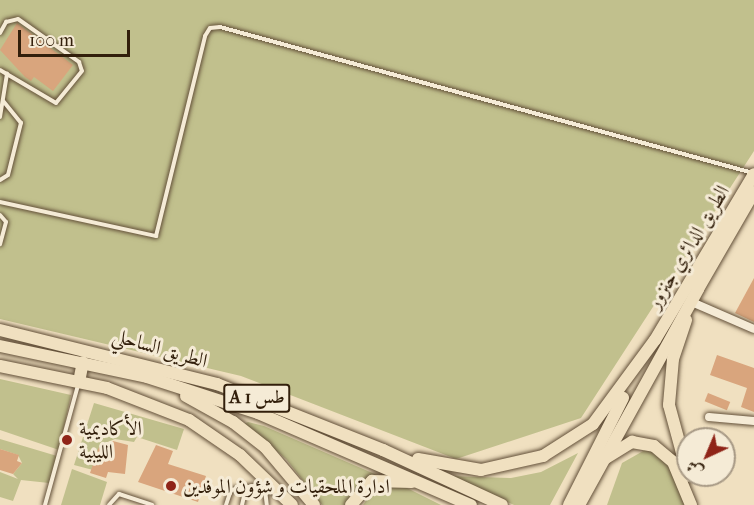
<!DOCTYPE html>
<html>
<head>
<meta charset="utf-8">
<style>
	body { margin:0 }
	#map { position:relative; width:754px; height:505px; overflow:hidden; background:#f0e0c0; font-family:"IM FELL French Canon",Amiri,serif }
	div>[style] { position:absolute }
	.green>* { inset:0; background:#c1c08d }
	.building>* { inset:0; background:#d9a57d; transform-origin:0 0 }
	.roads { filter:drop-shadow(0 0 2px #624f38) drop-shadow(0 0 2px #624f38) }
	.service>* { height:4px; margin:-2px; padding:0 2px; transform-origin:2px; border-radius:2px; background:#f5ebd6 }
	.minor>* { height:8px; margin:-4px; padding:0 4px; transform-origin:4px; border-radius:4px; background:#f5ebd6 }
	.primary>* { height:12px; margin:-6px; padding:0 6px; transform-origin:6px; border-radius:6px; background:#f0e0c0 }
	.trunk>* { height:12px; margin:-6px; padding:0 6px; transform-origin:6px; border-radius:6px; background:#f0e0c0 }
	.dots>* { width:16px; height:16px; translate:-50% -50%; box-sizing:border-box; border:3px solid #f5ebd6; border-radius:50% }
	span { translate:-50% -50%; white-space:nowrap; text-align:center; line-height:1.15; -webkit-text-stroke:6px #f5ebd6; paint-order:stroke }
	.shield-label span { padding:2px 4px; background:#f5ebd6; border:2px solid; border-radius:4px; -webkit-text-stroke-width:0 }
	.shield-label { font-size:18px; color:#321f0b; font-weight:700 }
	.street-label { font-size:20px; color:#321f0b }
	.poi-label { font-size:20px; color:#321f0b }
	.left { translate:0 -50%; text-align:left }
	.north { position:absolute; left:676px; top:427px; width:60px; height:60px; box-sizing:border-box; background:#f5ebd6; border:2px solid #a79985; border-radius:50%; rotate:224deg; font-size:16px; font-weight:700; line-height:24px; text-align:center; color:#321f0b }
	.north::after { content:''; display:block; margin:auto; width:21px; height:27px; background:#8f2418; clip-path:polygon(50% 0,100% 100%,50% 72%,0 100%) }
	.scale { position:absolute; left:18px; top:30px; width:112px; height:27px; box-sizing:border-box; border:3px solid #321f0b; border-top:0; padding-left:8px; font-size:18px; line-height:21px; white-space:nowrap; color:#321f0b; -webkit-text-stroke:4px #f5ebd6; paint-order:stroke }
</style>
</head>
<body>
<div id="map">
	<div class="green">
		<i style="clip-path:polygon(0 0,754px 0,754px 151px,581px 418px,456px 459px,241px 376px,0 319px)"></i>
		<i style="clip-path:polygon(0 379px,71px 395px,59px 450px,0 430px)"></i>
		<i style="clip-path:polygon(94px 403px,184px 429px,177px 450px,137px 437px,134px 442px,115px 439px,100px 445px,93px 470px,74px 465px)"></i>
		<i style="clip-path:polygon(248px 422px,264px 426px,377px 475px,360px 483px,346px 505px,322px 505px,286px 459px,244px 424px)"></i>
		<i style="clip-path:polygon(0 439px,57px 456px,49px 483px,21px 480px,13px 501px,0 497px,0 472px,18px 479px,13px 474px,22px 463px,18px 455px,0 449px)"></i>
		<i style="clip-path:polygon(645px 450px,664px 453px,691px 505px,607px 505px,622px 463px)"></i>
		<i style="clip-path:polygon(578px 453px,550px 505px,514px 505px,449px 476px,511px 478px,541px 472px)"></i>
		<i style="clip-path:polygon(72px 469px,107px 482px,100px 505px,61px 505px)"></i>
		<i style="clip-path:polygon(376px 486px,403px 486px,441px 505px,363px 505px)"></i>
	</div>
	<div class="building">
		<i style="clip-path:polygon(17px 23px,73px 65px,53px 91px,34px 77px,31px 81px,25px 77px,0 50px)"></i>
		<i style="clip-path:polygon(754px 278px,754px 322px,735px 313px)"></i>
		<i style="clip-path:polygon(717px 355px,754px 368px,754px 412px,741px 407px,747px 388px,710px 375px)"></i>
		<i style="left:708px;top:393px;width:24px;height:9px;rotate:22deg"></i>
		<i style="clip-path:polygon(113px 441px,128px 445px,125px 474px,108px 472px,106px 478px,90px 473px,99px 447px)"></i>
		<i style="clip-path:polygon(156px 445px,173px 451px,168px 464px,206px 476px,198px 502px,138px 482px)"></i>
		<i style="clip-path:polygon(0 449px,19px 455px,17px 461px,22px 463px,13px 474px,0 470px)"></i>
	</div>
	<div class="roads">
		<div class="service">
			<i style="left:0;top:33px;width:13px;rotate:-61deg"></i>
			<i style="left:6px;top:22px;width:12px;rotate:-14deg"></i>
			<i style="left:18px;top:19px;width:75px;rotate:35.2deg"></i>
			<i style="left:79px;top:62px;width:9px;rotate:72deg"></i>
			<i style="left:82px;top:71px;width:41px;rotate:129.1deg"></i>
			<i style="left:56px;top:103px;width:65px;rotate:-149.5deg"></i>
			<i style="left:0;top:117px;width:44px;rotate:-80.8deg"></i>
			<i style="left:0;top:180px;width:9px;rotate:-32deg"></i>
			<i style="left:8px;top:175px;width:54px;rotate:-76deg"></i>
			<i style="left:21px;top:123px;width:28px;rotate:-129deg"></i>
			<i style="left:0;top:202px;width:160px;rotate:12.3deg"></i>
			<i style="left:156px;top:236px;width:206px;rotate:-76.2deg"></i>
			<i style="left:205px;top:36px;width:9px;rotate:-58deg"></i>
			<i style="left:210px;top:28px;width:10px;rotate:-6deg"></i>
			<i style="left:220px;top:27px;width:553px;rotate:15.32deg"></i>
			<i style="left:0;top:215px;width:9px;rotate:49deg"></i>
			<i style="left:6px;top:222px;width:23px;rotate:105deg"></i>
			<i style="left:264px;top:482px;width:23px;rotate:83deg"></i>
			<i style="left:45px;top:505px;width:124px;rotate:-74.6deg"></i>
			<i style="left:109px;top:505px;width:15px;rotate:-48deg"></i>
			<i style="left:119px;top:494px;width:35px;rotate:18deg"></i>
			<i style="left:226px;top:505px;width:16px;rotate:-72deg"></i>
			<i style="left:231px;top:490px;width:34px;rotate:-10deg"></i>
			<i style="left:242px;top:505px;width:17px;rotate:-77deg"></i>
		</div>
		<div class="minor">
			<i style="left:694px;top:303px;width:65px;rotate:23.4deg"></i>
			<i style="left:709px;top:417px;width:45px;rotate:5.1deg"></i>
		</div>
		<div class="primary">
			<i style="left:698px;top:289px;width:112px;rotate:-60deg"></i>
			<i style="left:655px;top:340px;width:193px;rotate:-59.2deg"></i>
			<i style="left:0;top:366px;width:109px;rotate:11.6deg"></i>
			<i style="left:107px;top:388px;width:88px;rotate:21.3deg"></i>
			<i style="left:189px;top:420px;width:62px;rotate:34.5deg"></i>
			<i style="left:240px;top:455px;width:72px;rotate:43.9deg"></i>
		</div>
		<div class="trunk">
			<i style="left:686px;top:320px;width:41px;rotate:108.4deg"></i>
			<i style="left:673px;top:359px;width:46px;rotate:95deg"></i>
			<i style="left:669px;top:405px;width:73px;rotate:74.8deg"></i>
			<i style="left:0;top:330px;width:224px;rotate:14deg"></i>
			<i style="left:217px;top:384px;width:179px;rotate:21.7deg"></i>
			<i style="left:383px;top:450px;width:131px;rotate:24.8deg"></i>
			<i style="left:0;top:346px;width:150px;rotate:11.9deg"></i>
			<i style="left:147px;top:377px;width:117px;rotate:18deg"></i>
			<i style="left:258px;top:413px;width:232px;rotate:23.4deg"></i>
			<i style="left:79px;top:382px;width:20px;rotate:-79deg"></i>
			<i style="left:186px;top:396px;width:54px;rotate:29deg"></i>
			<i style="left:233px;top:422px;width:41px;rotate:38deg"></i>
			<i style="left:265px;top:447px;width:76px;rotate:49.8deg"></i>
			<i style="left:606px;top:458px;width:31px;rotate:-32deg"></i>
			<i style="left:632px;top:442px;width:22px;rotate:10deg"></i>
			<i style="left:654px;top:446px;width:25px;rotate:40deg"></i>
			<i style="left:673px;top:462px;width:47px;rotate:67.3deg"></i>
			<i style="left:418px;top:459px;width:64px;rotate:9.9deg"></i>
			<i style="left:481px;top:470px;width:64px;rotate:-12.7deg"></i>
			<i style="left:543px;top:456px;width:59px;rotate:-32.6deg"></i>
			<i style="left:593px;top:424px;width:104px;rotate:-53.6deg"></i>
			<i style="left:351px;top:505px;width:32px;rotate:-49deg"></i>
			<i style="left:372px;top:481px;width:40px;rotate:1.4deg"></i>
			<i style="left:569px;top:505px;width:120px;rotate:-63.2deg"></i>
			<i style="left:579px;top:505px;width:247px;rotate:-61.1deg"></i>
		</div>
	</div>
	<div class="dots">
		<i style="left:67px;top:440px;background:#8f2418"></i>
		<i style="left:171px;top:486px;background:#8f2418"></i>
	</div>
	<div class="shield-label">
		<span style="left:257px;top:398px">A 1 طس</span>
	</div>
	<div class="street-label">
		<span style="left:688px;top:247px;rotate:-59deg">الطريق الدائري جنزور</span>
		<span style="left:160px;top:348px;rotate:16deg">الطريق الساحلي</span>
	</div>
	<div class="poi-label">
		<span class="left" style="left:79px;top:440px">الأكاديمية<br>الليبية</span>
		<span class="left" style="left:183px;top:486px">ادارة الملحقيات و شؤون الموفدين</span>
	</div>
	<div class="north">ش</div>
	<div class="scale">100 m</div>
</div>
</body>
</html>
